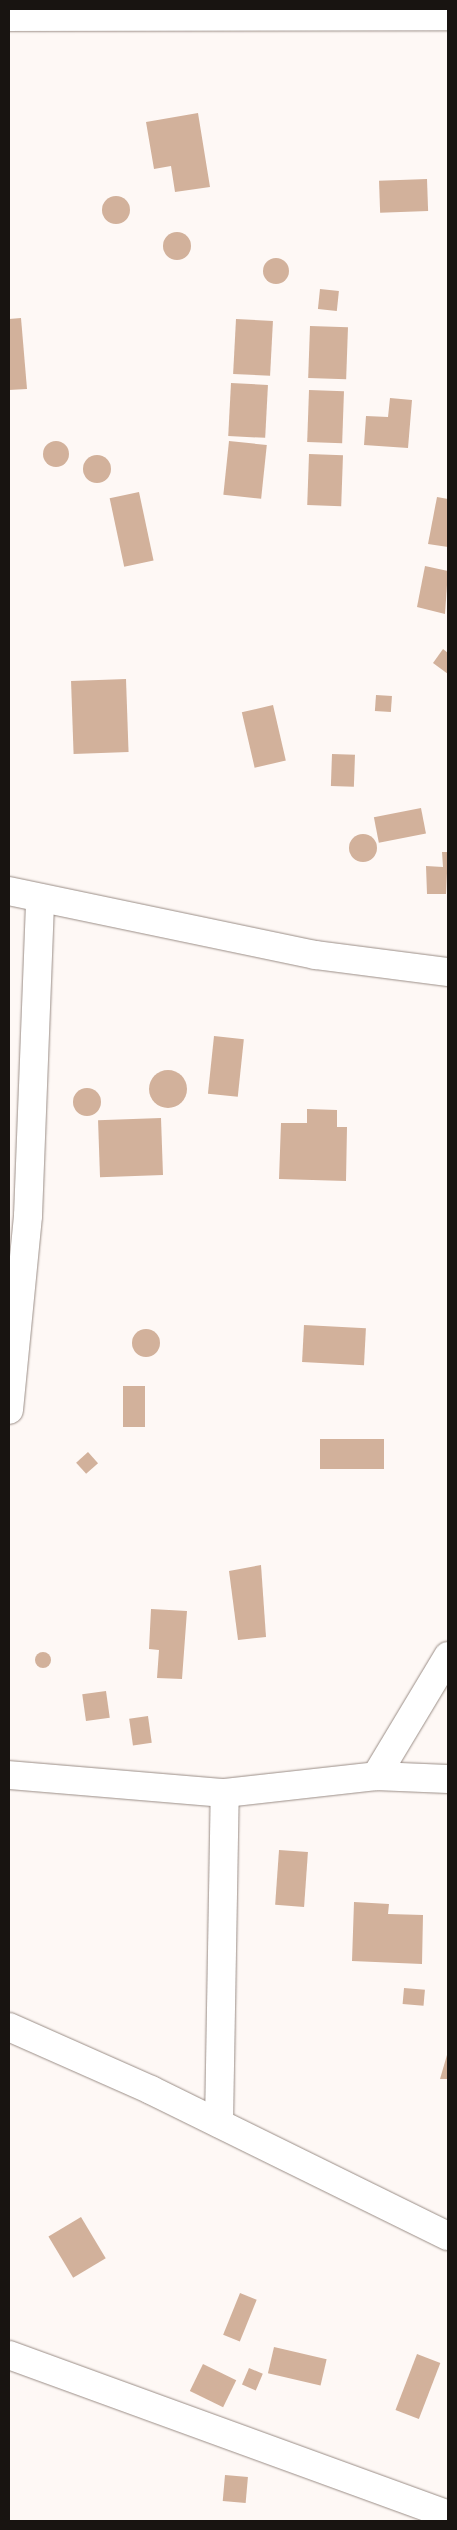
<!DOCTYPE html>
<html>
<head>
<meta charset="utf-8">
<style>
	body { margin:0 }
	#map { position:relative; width:457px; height:2530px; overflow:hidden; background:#fef8f5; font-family:Signika,sans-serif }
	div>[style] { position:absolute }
	.building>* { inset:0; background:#d2b19b; transform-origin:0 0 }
	.round { border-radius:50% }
	.roads { filter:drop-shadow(0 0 1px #9a8d86) drop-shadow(0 0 1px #9a8d86) }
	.street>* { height:28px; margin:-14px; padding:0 14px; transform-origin:14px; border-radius:14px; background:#fff }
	span { translate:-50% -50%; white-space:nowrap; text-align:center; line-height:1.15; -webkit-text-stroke:4px #fff; paint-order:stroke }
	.frame { position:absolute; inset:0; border:10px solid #181411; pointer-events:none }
</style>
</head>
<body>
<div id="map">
	<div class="building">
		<i style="clip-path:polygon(198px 113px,210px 187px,175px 192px,171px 166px,154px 169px,146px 122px)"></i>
		<i style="left:427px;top:179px;width:32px;height:48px;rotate:88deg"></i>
		<i class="round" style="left:102px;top:196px;width:28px;height:28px"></i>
		<i class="round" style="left:163px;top:232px;width:28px;height:28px"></i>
		<i class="round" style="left:263px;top:258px;width:26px;height:26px"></i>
		<i style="left:320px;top:289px;width:19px;height:20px;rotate:6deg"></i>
		<i style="clip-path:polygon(21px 318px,27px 389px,9px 390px,9px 319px)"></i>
		<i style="left:236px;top:319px;width:37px;height:55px;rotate:3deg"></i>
		<i style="left:310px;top:326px;width:38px;height:52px;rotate:2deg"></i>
		<i style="left:231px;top:383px;width:37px;height:53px;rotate:3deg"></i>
		<i style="left:309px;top:390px;width:35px;height:52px;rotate:2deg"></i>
		<i style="clip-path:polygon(390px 398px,412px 400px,408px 448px,364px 445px,366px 416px,388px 417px)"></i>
		<i class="round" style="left:43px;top:441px;width:26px;height:26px"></i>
		<i style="left:229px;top:441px;width:38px;height:54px;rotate:6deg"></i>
		<i style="left:309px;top:454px;width:34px;height:51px;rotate:2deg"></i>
		<i class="round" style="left:83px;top:455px;width:28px;height:28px"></i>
		<i style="left:139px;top:492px;width:70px;height:30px;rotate:78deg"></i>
		<i style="clip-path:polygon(437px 497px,448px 499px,448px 547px,428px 544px)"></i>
		<i style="clip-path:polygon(425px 566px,448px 571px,445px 614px,417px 607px)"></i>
		<i style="clip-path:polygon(443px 649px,448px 653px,448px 674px,433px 663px)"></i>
		<i style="left:126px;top:679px;width:73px;height:55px;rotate:88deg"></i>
		<i style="left:376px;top:695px;width:16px;height:16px;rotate:4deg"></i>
		<i style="left:273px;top:705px;width:57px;height:32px;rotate:77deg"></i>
		<i style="left:332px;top:754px;width:23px;height:32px;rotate:2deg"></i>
		<i style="left:421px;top:808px;width:26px;height:48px;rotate:79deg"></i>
		<i class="round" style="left:349px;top:834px;width:28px;height:28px"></i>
		<i style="clip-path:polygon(442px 852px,448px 852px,446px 894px,427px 894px,426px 866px,443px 867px)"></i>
		<i style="left:214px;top:1036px;width:30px;height:58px;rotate:6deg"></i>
		<i class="round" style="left:149px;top:1070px;width:38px;height:38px"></i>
		<i class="round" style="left:73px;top:1088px;width:28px;height:28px"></i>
		<i style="clip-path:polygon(307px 1109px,337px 1110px,337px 1127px,347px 1127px,346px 1181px,279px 1179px,281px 1123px,307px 1123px)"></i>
		<i style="left:161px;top:1118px;width:57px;height:63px;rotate:88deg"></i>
		<i style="left:304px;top:1325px;width:62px;height:37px;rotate:3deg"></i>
		<i class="round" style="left:132px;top:1329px;width:28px;height:28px"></i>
		<i style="left:123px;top:1386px;width:22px;height:41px"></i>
		<i style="left:320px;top:1439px;width:64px;height:30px"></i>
		<i style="left:88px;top:1452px;width:15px;height:16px;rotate:48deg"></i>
		<i style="clip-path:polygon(261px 1565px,266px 1637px,238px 1640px,229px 1571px)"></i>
		<i style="clip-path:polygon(151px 1609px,187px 1611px,182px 1679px,157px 1678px,159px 1650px,149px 1649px)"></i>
		<i class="round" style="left:35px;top:1652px;width:16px;height:16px"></i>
		<i style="left:106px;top:1691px;width:27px;height:24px;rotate:82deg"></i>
		<i style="left:148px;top:1716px;width:27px;height:19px;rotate:82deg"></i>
		<i style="left:279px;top:1850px;width:29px;height:55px;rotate:4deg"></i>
		<i style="clip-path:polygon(354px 1902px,389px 1904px,388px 1914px,423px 1915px,422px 1964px,352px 1961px)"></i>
		<i style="left:404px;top:1988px;width:21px;height:16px;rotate:5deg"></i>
		<i style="clip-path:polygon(447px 2055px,448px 2079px,440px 2079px)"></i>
		<i style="left:81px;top:2217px;width:48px;height:38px;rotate:59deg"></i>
		<i style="left:240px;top:2293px;width:18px;height:45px;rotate:22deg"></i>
		<i style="left:274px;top:2347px;width:54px;height:27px;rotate:13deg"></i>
		<i style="left:417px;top:2354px;width:25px;height:60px;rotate:21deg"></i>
		<i style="left:203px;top:2364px;width:37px;height:30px;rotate:26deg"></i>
		<i style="left:249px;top:2368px;width:15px;height:18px;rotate:23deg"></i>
		<i style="left:225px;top:2475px;width:23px;height:26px;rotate:5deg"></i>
	</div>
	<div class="roads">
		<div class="street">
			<i style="left:9px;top:17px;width:439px;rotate:-0.1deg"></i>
			<i style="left:9px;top:891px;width:313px;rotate:11.8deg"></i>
			<i style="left:315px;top:955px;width:134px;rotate:7.3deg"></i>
			<i style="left:9px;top:1410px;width:195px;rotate:-84.4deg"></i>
			<i style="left:28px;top:1216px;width:318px;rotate:-87.8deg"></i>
			<i style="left:9px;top:1775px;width:217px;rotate:4.8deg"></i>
			<i style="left:376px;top:1776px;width:140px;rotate:-59deg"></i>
			<i style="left:9px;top:2027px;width:155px;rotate:23.9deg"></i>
			<i style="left:151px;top:2090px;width:331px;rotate:26.2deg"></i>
			<i style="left:219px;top:2123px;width:330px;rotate:-89deg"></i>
			<i style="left:225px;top:1793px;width:152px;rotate:-6.4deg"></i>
			<i style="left:376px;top:1776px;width:72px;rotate:2.4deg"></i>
			<i style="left:9px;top:2355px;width:467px;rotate:20deg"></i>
		</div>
	</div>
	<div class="frame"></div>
</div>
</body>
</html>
